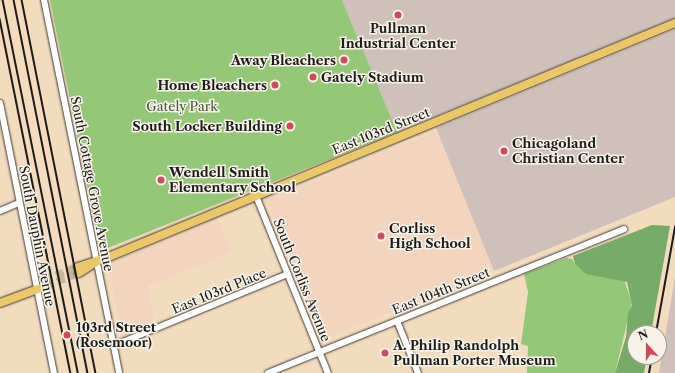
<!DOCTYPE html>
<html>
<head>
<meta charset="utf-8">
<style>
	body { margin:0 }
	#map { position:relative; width:675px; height:373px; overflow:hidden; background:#f3dcbe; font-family:"Libre Caslon Text",serif }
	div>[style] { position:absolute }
	.built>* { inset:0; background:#f3d4bf; transform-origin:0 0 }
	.industrial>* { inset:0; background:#cfc0bb }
	.green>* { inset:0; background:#94c778 }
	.forest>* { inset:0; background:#77ac68 }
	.major-tunnel>* { height:8px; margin-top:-4px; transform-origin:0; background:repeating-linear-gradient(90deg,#c8b69e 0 8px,transparent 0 12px) }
	.roads { filter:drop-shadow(0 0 1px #3c3934) drop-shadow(0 0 1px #3c3934) }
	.minor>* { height:6px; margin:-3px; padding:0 3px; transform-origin:3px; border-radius:3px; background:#fff }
	.major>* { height:8px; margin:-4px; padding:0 4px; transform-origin:4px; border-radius:4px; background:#eac769 }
	.rail>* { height:1.5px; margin:-0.75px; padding:0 0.75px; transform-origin:0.75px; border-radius:0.75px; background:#1c1c1c }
	.dots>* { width:11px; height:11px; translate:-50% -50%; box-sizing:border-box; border:2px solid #f7f3e8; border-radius:50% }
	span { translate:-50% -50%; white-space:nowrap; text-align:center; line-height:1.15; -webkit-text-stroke:3px #f7f3e8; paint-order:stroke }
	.poi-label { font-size:13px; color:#1c1c1c; font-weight:700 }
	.right { translate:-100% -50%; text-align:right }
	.left { translate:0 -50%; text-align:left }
	.park-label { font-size:13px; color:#46583c }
	.street-label { font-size:13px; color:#1c1c1c }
	.north { position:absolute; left:627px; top:325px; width:40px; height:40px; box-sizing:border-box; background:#f7f3e8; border:1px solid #9f9d96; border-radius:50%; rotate:339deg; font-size:11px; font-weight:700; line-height:16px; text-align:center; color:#1c1c1c }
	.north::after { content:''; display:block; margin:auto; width:14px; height:18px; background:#d1495b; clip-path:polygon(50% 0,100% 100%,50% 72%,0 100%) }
</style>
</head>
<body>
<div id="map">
	<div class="built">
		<i style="left:437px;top:131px;width:151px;height:183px;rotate:68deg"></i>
		<i style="clip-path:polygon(217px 217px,231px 252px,148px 286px,155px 329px,123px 341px,108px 264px)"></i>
	</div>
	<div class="industrial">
		<i style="clip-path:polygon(342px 0,675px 0,675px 18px,397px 132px)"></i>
		<i style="clip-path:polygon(675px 29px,675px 197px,494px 271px,436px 128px)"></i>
		<i style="clip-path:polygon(675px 277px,675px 373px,659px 373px)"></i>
	</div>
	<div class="green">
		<i style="clip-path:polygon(50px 0,342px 0,397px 132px,108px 248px,103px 245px,97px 234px)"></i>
		<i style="clip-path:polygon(566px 258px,572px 259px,575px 264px,624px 280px,632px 302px,615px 373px,527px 373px,528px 346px,521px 344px,528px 292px,524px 274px)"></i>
	</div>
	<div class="forest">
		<i style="clip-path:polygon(652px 225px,670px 226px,651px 333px,635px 333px,635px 357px,647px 357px,644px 373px,615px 373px,626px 337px,628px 313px,632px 305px,627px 282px,586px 274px,575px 264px,573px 256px)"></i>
	</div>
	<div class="major-tunnel">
		<i style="left:45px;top:280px;width:35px;rotate:-22deg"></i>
		<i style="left:46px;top:286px;width:35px;rotate:-22deg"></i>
	</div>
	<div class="roads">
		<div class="minor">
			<i style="left:44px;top:0;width:380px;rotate:78.6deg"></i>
			<i style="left:0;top:103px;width:275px;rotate:78.7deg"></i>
			<i style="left:256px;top:196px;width:191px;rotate:67.9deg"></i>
			<i style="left:0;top:211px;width:21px;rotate:-23deg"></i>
			<i style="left:397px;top:321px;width:56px;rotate:68deg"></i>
			<i style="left:113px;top:346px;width:189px;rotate:-22.4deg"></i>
			<i style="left:268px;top:373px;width:384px;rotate:-22deg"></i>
		</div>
		<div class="major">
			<i style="left:78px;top:267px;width:29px;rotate:-18deg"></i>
			<i style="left:106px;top:258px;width:616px;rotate:-22.44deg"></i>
			<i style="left:79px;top:273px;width:20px;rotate:-33deg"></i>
			<i style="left:0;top:303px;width:49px;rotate:-20.3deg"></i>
		</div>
	</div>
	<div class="rail">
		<i style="left:3px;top:0;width:380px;rotate:78.6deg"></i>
		<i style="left:14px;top:0;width:380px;rotate:78.8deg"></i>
		<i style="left:22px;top:0;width:380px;rotate:78.8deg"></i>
		<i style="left:0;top:19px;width:361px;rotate:78.7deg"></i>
		<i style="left:656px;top:333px;width:108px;rotate:-79.8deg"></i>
		<i style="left:649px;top:373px;width:16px;rotate:-79deg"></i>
	</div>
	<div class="dots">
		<i style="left:398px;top:15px;background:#d1495b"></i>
		<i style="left:344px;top:60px;background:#d1495b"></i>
		<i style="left:313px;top:77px;background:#d1495b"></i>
		<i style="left:275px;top:85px;background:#d1495b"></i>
		<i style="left:290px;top:126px;background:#d1495b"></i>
		<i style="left:504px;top:151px;background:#d1495b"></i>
		<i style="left:161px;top:180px;background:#d1495b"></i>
		<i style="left:381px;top:236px;background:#d1495b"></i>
		<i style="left:67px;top:335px;background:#d1495b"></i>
		<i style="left:385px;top:353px;background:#d1495b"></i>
	</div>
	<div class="poi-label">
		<span style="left:398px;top:36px">Pullman<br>Industrial Center</span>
		<span class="right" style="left:336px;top:60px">Away Bleachers</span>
		<span class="left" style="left:321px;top:77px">Gately Stadium</span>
		<span class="right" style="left:267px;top:85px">Home Bleachers</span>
		<span class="right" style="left:282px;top:126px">South Locker Building</span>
		<span class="left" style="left:512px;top:151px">Chicagoland<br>Christian Center</span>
		<span class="left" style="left:169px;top:180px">Wendell Smith<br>Elementary School</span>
		<span class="left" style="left:389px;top:236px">Corliss<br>High School</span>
		<span class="left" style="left:76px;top:335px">103rd Street<br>(Rosemoor)</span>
		<span class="left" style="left:393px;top:353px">A. Philip Randolph<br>Pullman Porter Museum</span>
	</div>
	<div class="park-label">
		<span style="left:182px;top:106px">Gately Park</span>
	</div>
	<div class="street-label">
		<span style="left:381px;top:131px;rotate:-22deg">East 103rd Street</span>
		<span style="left:92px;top:184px;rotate:79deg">South Cottage Grove Avenue</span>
		<span style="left:37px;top:236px;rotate:79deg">South Dauphin Avenue</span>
		<span style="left:302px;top:280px;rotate:68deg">South Corliss Avenue</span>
		<span style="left:219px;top:291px;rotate:-22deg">East 103rd Place</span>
		<span style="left:441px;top:291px;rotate:-22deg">East 104th Street</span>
	</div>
	<div class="north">N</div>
</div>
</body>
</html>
